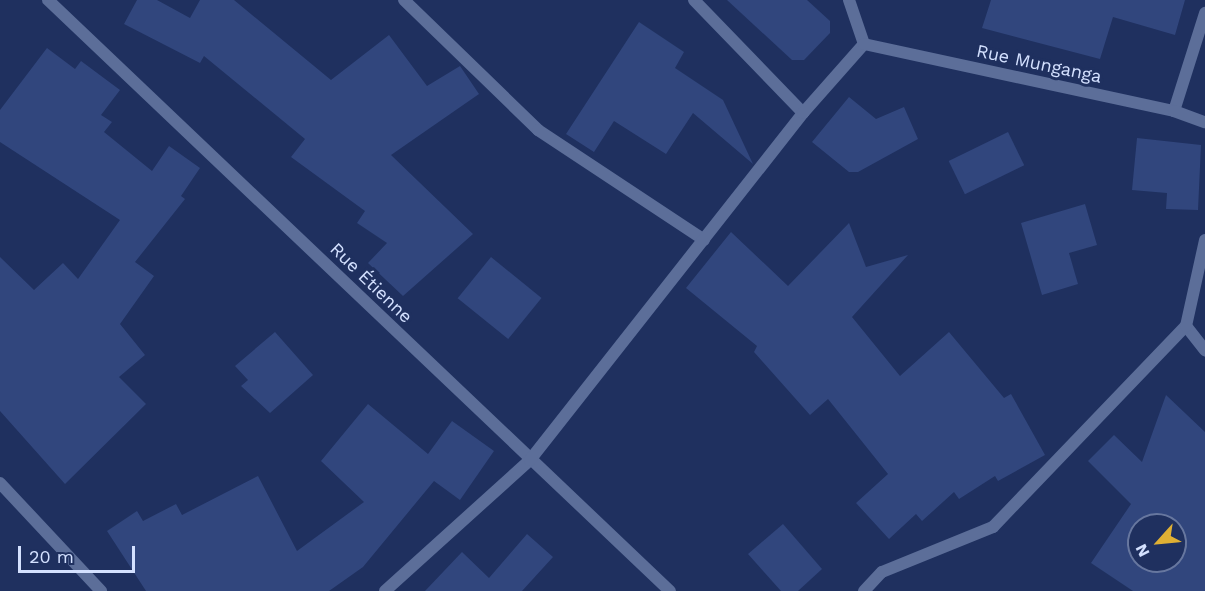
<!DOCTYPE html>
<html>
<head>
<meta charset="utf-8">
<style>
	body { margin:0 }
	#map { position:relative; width:1205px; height:591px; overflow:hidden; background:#1f305f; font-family:"Work Sans",sans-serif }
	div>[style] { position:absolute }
	.building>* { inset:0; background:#31467d; transform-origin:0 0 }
	.lane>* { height:12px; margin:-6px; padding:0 6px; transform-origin:6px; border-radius:6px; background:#5c6e99 }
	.street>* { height:12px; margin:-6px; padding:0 6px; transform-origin:6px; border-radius:6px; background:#5c6e99 }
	span { translate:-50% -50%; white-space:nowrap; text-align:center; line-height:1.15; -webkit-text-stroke:6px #1f305f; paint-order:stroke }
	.street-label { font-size:18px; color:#d4e1ff }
	.north { position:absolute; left:1127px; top:513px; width:60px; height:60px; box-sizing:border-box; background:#1f305f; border:2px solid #67779f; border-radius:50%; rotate:243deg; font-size:16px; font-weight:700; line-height:24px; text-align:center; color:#d4e1ff }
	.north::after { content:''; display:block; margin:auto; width:21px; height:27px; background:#dfb034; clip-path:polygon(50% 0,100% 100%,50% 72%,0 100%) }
	.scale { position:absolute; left:18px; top:546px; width:117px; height:27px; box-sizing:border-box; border:3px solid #d4e1ff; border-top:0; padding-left:8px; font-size:18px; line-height:21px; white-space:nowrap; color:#d4e1ff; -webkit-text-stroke:4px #1f305f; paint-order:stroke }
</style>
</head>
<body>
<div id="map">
	<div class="building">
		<i style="clip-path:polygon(137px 0,157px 0,190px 18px,200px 0,234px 0,331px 80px,389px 35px,427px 86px,460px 66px,479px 94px,391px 155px,473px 234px,403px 296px,368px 263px,387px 243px,357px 223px,365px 211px,291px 157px,305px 139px,204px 56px,200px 63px,124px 24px)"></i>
		<i style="clip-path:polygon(727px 0,807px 0,830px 21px,830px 33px,804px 60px,792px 60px)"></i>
		<i style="clip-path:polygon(991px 0,1185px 0,1175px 35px,1113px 17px,1100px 59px,982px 28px)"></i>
		<i style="clip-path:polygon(639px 22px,684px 52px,675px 68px,723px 100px,753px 164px,693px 113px,666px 154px,614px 121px,594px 152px,566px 134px)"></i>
		<i style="clip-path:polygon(47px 48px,75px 69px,81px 61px,120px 90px,101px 115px,112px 122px,104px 132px,152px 171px,169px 146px,200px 168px,181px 196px,185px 199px,135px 262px,154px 276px,120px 324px,145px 355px,119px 377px,146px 404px,65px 484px,0 411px,0 257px,34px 290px,63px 263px,78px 279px,120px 220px,0 142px,0 110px)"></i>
		<i style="clip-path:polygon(849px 97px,876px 119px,904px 107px,918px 139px,858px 172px,849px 172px,812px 142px)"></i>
		<i style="left:1008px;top:132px;width:37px;height:66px;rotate:64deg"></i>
		<i style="clip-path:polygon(1137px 138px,1201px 145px,1198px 210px,1166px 209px,1167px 193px,1132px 190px)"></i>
		<i style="clip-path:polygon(1085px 204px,1097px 245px,1069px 253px,1078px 284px,1042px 295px,1021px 223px)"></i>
		<i style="clip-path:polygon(849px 223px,866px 267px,908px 255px,852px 317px,900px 376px,949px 332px,1004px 398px,1011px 394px,1045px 455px,998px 481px,995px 476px,959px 499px,954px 492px,922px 521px,916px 514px,889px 539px,856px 503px,888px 474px,828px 399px,810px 415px,754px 352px,757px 346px,686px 288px,731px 232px,788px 286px)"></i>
		<i style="left:491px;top:257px;width:65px;height:53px;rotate:39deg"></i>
		<i style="clip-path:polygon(275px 332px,313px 375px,270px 413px,241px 386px,248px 380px,235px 366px)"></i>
		<i style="clip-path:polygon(evenodd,1166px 395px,1205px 432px,1205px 591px,1133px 591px,1091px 563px,1131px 504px,1088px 461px,1114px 435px,1142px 462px,1166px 395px,1139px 525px,1175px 525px,1175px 561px,1139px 561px,1139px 525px)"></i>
		<i style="clip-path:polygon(368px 404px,428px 454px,452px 421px,494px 451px,460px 500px,434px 481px,363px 567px,329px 591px,146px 591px,107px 531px,137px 511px,143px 521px,176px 504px,182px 515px,258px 476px,297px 551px,364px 502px,321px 461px)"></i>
		<i style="clip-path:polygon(783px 524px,822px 569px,798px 591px,781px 591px,748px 554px)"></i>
		<i style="clip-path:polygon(527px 534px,553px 557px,522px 591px,425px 591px,462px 552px,489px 578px)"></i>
	</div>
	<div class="lane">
		<i style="left:404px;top:0;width:187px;rotate:44.1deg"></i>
		<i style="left:538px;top:130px;width:199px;rotate:33.5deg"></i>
		<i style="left:849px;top:0;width:46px;rotate:71.2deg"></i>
		<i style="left:1186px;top:326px;width:31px;rotate:52deg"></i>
	</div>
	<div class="street">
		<i style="left:48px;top:0;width:858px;rotate:43.54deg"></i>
		<i style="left:694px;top:0;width:157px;rotate:46deg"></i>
		<i style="left:1174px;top:111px;width:103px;rotate:-72.4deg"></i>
		<i style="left:0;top:483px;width:148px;rotate:46.9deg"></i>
		<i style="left:385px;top:591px;width:195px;rotate:-42.1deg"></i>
		<i style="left:530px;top:460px;width:442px;rotate:-51.8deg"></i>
		<i style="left:803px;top:113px;width:92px;rotate:-48.5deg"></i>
		<i style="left:864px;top:44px;width:317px;rotate:12.2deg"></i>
		<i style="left:1174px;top:111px;width:33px;rotate:20deg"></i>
		<i style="left:864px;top:591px;width:26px;rotate:-47deg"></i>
		<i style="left:882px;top:572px;width:120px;rotate:-22.1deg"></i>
		<i style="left:993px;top:527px;width:279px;rotate:-46.2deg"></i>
		<i style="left:1186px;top:326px;width:88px;rotate:-77.5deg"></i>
	</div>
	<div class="street-label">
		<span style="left:1039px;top:64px;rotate:12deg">Rue Munganga</span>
		<span style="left:371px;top:283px;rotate:44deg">Rue Étienne</span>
	</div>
	<div class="north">N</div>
	<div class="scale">20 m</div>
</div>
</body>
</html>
